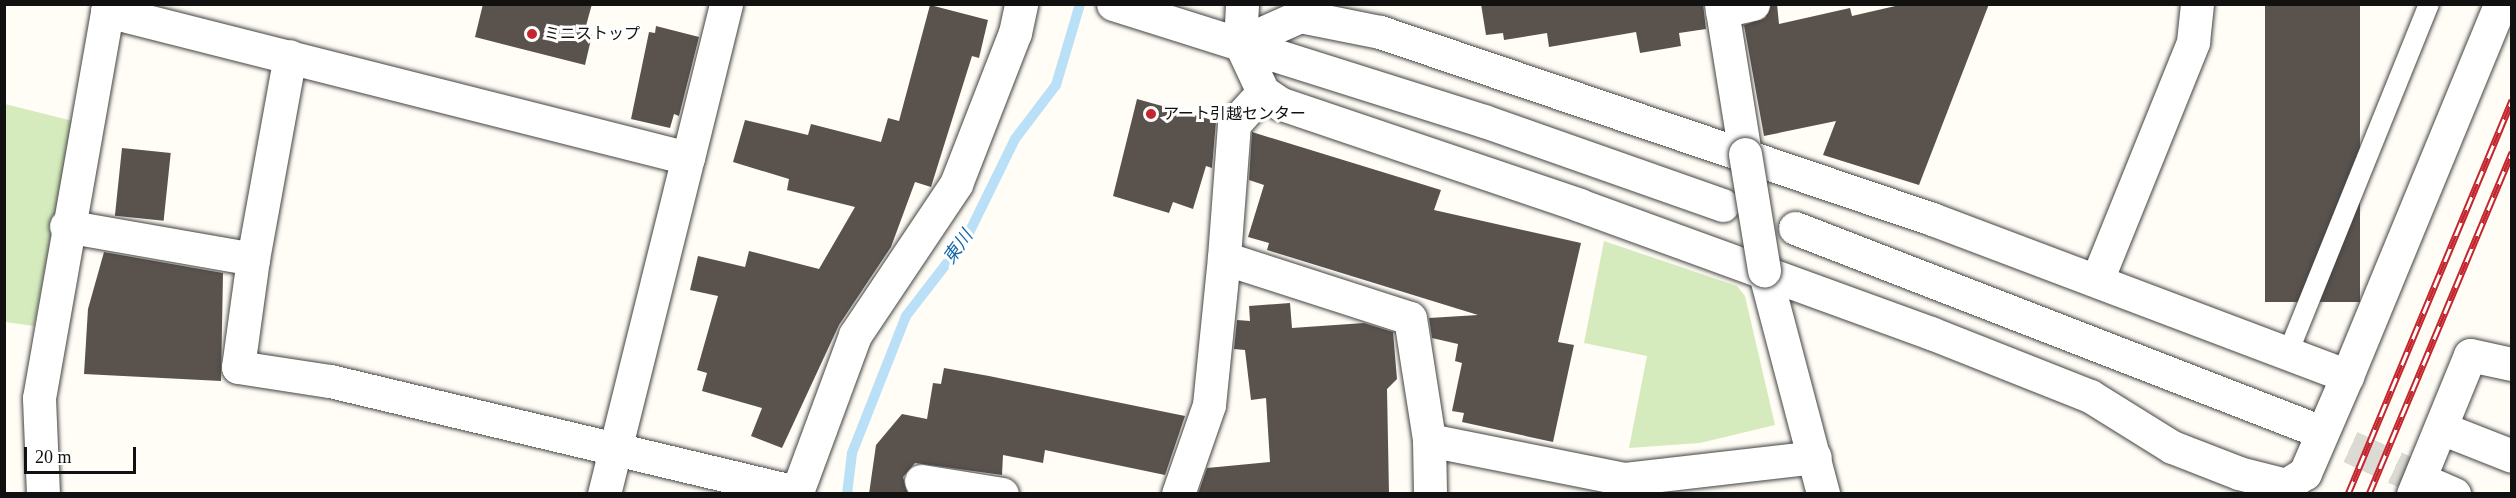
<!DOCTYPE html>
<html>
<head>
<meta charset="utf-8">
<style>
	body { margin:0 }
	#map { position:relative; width:2516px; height:498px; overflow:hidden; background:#fffdf5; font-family:"Times New Roman","Noto Sans JP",serif }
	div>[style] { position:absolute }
	.green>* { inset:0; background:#d5ebbd }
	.stream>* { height:10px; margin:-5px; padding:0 5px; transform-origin:5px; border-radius:5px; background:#b9e0f7 }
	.building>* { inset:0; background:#5a524d; transform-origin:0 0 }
	.tertiary-tunnel>* { height:33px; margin-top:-16.5px; transform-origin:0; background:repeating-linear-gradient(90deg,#dbdad3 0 33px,transparent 0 49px) }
	.roads { filter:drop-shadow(0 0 2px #444) drop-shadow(0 0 2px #444) }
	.service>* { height:20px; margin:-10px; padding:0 10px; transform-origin:10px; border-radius:10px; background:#fff }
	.minor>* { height:33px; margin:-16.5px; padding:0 16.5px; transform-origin:16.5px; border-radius:16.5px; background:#fff }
	.tertiary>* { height:33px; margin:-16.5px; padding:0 16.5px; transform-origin:16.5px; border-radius:16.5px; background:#fff }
	.rail>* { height:7px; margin-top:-3.5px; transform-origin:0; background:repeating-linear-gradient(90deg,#fff 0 14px,#c4262e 0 28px); box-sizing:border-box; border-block:2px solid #c4262e }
	.bridges { filter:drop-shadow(0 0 2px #444) drop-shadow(0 0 2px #444) }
	.tertiary-bridge>* { height:33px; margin:-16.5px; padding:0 16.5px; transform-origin:16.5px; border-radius:16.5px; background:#fff }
	.dots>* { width:16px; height:16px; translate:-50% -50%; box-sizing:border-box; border:3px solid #fff; border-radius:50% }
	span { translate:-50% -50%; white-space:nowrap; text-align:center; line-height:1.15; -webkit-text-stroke:6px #fff; paint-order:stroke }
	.poi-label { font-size:16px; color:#111 }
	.left { translate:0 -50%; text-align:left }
	.water-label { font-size:18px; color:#1768a6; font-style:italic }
	.frame { position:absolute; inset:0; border:6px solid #111; pointer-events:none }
	.scale { position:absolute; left:24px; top:447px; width:112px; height:27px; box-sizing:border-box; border:3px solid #111; border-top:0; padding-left:8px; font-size:18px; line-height:21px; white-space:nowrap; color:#111; -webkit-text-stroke:4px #fff; paint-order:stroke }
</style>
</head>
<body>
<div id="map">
	<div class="green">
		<i style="clip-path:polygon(5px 104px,73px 121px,34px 326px,5px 322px)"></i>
		<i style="clip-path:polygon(1604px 241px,1737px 286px,1745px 296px,1775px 425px,1700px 443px,1629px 448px,1647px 356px,1584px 343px)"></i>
	</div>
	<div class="stream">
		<i style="left:847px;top:494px;width:41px;rotate:-83deg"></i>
		<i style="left:852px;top:453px;width:147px;rotate:-68.5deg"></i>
		<i style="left:906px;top:316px;width:100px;rotate:-52.3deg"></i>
		<i style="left:967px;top:237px;width:109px;rotate:-63.9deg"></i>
		<i style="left:1015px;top:139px;width:68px;rotate:-52.8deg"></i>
		<i style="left:1056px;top:85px;width:84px;rotate:-73.5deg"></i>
	</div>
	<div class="building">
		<i style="clip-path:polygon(483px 4px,592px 4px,584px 33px,592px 35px,585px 65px,475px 37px)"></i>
		<i style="clip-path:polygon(1481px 4px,1703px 4px,1706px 29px,1679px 33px,1681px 46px,1640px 53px,1636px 32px,1549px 47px,1547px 33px,1504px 40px,1503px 33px,1486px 35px)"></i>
		<i style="clip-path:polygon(1771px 4px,1777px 4px,1779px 24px,1850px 8px,1852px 16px,1904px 4px,1989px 4px,1919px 185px,1823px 155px,1836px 121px,1764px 136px,1744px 25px,1765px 18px)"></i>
		<i style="left:2265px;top:4px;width:95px;height:298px"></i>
		<i style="clip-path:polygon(930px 5px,988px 20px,979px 58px,972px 56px,931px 187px,915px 182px,891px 247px,839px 325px,782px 448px,751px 436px,762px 408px,702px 391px,707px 373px,697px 370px,718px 296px,690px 290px,698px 256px,745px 267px,749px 251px,819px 269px,855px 207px,787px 190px,789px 179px,733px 162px,745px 120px,808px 135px,811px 124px,881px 142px,888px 118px,899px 121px)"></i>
		<i style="clip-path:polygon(656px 26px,699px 37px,679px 116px,674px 114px,670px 128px,631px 119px,649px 32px,655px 33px)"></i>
		<i style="clip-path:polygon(1137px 99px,1216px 121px,1212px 168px,1206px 166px,1193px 209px,1173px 202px,1169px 213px,1113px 196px)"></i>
		<i style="clip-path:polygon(1252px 132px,1441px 190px,1434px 210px,1581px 243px,1558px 342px,1574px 345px,1553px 442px,1462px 422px,1464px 413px,1452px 411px,1462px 363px,1455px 361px,1458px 344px,1432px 338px,1429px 318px,1478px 315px,1267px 250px,1269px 243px,1248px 237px,1264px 185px,1249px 180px)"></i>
		<i style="left:122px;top:148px;width:49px;height:68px;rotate:6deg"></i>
		<i style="clip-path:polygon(104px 252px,223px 273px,221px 381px,84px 374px,88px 309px)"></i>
		<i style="clip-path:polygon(1290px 303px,1292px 328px,1364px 323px,1393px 332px,1397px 379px,1387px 389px,1389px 494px,1198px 494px,1207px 468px,1270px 462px,1266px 398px,1251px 400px,1245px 350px,1234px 349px,1237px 320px,1250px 321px,1249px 306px)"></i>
		<i style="clip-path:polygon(944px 368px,989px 376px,1185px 416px,1165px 475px,1045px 450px,1043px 463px,1003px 455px,1002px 475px,915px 463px,903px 477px,908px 494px,869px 494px,876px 445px,902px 414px,927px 419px,933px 383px,941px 384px)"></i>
	</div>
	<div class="tertiary-tunnel">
		<i style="left:2306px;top:426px;width:143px;rotate:24.8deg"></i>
	</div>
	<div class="roads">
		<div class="service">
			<i style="left:2288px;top:353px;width:376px;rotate:-68deg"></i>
		</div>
		<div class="minor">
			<i style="left:1722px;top:11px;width:32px;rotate:-13deg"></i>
			<i style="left:1240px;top:43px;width:66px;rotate:-24.2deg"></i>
			<i style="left:1300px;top:16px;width:82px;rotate:11.3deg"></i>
			<i style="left:1380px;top:32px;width:583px;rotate:18.71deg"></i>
			<i style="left:1932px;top:219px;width:444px;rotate:20.7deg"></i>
			<i style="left:2347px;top:376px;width:106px;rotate:113.4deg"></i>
			<i style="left:2305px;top:473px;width:22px;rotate:148deg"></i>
			<i style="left:2286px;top:485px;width:49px;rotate:-165.7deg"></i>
			<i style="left:2239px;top:473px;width:72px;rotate:-158.8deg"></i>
			<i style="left:2172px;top:447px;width:97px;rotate:-148.1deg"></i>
			<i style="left:2090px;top:396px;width:171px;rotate:-158.4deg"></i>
			<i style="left:1931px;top:333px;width:374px;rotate:-160deg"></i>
			<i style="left:1580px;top:205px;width:316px;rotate:-161.3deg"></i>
			<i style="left:1281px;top:104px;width:22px;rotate:-146deg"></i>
			<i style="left:1263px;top:92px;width:54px;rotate:-115.1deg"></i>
			<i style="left:1240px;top:43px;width:39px;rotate:-87deg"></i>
			<i style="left:1263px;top:92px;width:43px;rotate:132.2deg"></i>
			<i style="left:1234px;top:124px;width:134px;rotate:94.3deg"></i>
			<i style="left:1224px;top:258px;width:195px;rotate:17.9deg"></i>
			<i style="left:1410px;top:318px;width:123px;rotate:81.1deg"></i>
			<i style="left:1429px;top:440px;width:54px;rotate:88.9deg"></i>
			<i style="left:66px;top:226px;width:190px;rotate:10deg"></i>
			<i style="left:253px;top:259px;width:109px;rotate:97.9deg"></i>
			<i style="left:238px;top:367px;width:93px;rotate:8.7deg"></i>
			<i style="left:330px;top:381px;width:480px;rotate:13.4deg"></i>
			<i style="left:797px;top:492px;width:167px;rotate:-69.7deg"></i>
			<i style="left:855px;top:335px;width:182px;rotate:-56.2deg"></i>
			<i style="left:956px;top:184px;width:162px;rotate:-68.7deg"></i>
			<i style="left:1015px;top:33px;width:30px;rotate:-78deg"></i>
			<i style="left:253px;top:259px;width:206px;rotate:-79.7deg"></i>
			<i style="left:2097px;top:280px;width:257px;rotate:-68deg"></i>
			<i style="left:2193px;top:42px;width:38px;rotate:-84deg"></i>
			<i style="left:2347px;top:376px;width:402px;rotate:-67.6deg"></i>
			<i style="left:2441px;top:428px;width:76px;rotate:21.5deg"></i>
			<i style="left:1429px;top:440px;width:200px;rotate:11.3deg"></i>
			<i style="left:1625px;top:479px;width:191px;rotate:-6.6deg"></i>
			<i style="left:921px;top:481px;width:82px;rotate:9.1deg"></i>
			<i style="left:43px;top:494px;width:96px;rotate:-92.4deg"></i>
			<i style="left:39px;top:398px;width:393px;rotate:-80deg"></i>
			<i style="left:107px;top:11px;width:599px;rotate:14.2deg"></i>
			<i style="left:688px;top:158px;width:159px;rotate:-76.1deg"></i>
			<i style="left:604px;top:494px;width:346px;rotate:-76deg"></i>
			<i style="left:1178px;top:494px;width:94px;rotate:-70.8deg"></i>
			<i style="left:1209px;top:405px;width:148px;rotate:-84.2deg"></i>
			<i style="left:2413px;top:494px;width:150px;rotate:-67.7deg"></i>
			<i style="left:2470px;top:355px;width:43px;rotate:12.1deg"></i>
		</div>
		<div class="tertiary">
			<i style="left:1113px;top:4px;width:389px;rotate:17.5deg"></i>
			<i style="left:1484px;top:121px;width:253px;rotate:19.4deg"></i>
			<i style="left:1721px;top:4px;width:152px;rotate:80.9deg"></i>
			<i style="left:1795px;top:228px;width:548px;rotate:21.18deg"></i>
			<i style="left:1764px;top:270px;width:232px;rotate:75.2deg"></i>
			<i style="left:2436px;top:486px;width:20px;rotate:24deg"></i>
		</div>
	</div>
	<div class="rail">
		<i style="left:2348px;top:494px;width:427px;rotate:-67.4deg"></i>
		<i style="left:2369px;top:494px;width:371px;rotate:-67.3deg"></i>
	</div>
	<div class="bridges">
		<div class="tertiary-bridge">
			<i style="left:1745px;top:154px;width:118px;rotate:80.7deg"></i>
		</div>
	</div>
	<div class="dots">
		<i style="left:532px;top:34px;background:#c4262e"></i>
		<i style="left:1151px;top:114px;background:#c4262e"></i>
	</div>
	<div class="poi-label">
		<span class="left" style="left:544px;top:34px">ミニストップ</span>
		<span class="left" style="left:1163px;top:114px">アート引越センター</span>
	</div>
	<div class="water-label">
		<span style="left:958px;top:247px;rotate:-55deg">東川</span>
	</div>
	<div class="frame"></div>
	<div class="scale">20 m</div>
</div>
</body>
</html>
